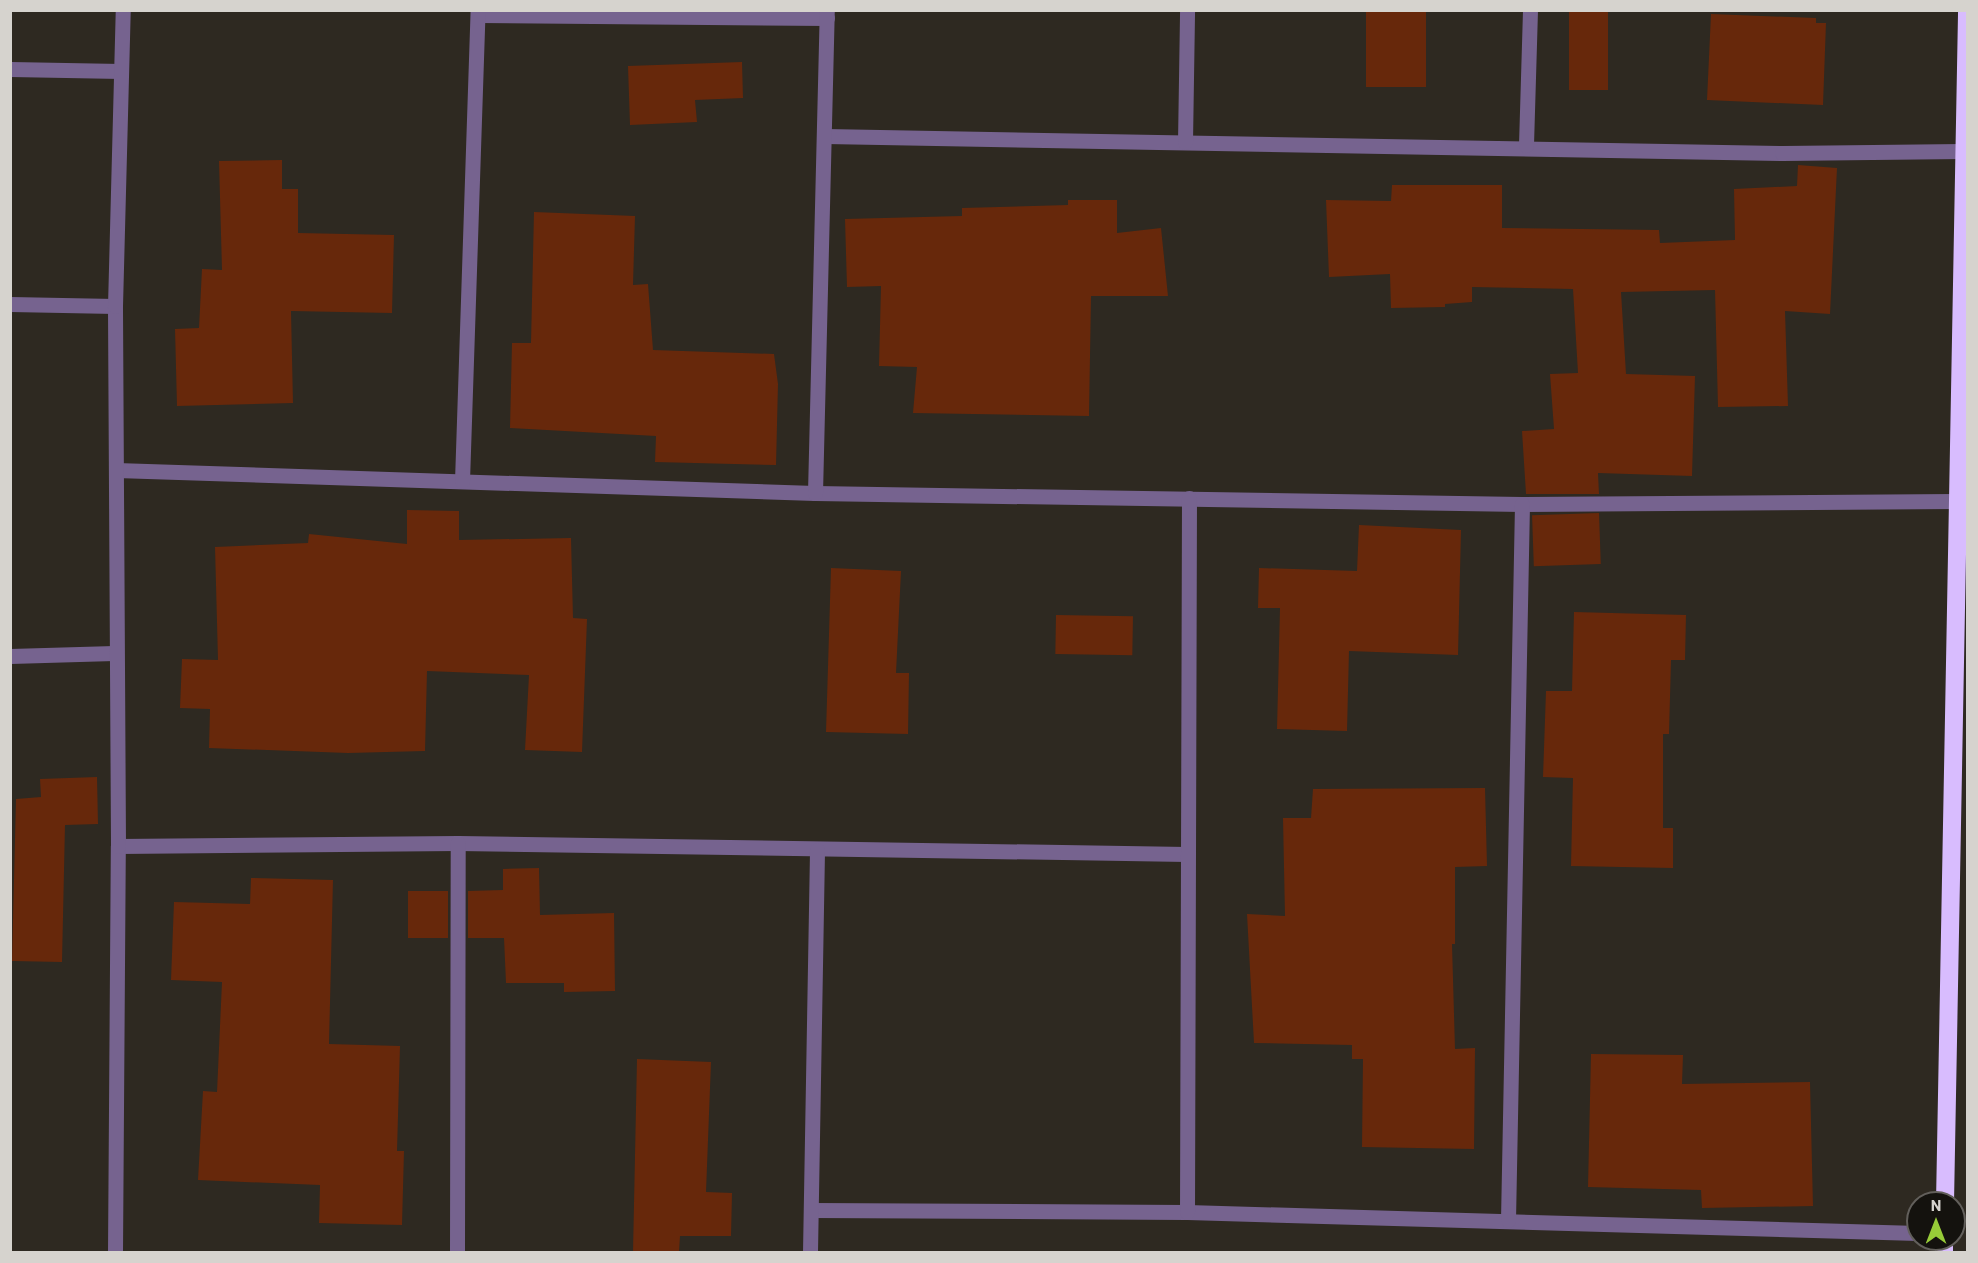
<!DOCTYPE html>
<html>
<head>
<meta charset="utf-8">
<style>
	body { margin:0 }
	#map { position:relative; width:1978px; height:1263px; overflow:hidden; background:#2e2921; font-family:Barlow,sans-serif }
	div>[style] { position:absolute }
	.building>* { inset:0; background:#67280b; transform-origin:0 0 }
	.minor>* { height:15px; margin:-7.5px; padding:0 7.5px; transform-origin:7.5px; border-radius:7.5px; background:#76638f }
	.highway>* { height:18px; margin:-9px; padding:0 9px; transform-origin:9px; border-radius:9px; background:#d8bcfe }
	span { translate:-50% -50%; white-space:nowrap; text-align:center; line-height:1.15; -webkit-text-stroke:6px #14120e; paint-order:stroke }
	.frame { position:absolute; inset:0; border:12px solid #d6d3ce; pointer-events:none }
	.north { position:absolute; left:1906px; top:1191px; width:60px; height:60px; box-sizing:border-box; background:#14120e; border:2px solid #625f5b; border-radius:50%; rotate:0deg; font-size:16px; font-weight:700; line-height:24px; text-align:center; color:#d6d3ce }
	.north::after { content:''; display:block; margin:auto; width:21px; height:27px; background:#97cc38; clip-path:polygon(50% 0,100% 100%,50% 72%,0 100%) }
</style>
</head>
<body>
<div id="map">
	<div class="building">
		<i style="left:1366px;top:10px;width:60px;height:77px"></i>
		<i style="left:1569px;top:10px;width:39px;height:80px"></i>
		<i style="clip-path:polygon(1711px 14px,1816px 18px,1816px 23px,1826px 23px,1823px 105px,1707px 100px)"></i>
		<i style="clip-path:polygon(742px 62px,743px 98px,695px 100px,697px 122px,630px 125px,628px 66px)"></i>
		<i style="clip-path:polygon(282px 160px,282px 189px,298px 189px,298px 233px,394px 235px,392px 313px,291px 311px,293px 403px,177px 406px,175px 329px,199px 328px,202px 269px,222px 270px,219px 161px)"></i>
		<i style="clip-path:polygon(1798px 165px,1837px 168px,1830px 314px,1785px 311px,1788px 406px,1718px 407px,1715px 290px,1621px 292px,1626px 374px,1695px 376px,1692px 476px,1598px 473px,1599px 494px,1526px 494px,1522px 431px,1554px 429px,1550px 374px,1578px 373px,1573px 289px,1472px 287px,1472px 302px,1445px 304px,1445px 307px,1391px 308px,1390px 274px,1329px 277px,1326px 200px,1391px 201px,1392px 185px,1502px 185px,1502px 228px,1659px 230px,1660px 243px,1735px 240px,1734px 189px,1797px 186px)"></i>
		<i style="clip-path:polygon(1068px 200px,1117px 200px,1117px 233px,1161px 228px,1168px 296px,1091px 296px,1089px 416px,913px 413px,917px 367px,879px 366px,881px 286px,847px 287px,845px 219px,962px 216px,962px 208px,1068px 205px)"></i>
		<i style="clip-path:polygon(534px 212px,635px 216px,633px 285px,648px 284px,653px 350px,774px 354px,778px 384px,776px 465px,655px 462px,656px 436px,510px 428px,512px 343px,531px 343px)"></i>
		<i style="clip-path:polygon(407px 510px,459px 511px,459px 540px,571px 538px,573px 618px,587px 619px,582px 752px,525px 750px,529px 675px,427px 671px,425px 751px,348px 753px,209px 748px,210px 709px,180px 708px,182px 659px,218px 660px,215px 547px,308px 543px,309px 534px,407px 544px)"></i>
		<i style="left:1599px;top:513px;width:51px;height:67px;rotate:88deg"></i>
		<i style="clip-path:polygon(1359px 525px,1461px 530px,1458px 655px,1349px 651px,1347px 731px,1277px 729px,1280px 608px,1258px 608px,1259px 568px,1357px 571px)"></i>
		<i style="clip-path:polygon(831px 568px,901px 571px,896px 673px,909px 673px,908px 734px,826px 732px)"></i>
		<i style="clip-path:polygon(1574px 612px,1686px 615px,1685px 660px,1671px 660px,1669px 734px,1663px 734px,1663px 828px,1673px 828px,1673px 868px,1571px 866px,1573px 778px,1543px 777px,1546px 691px,1572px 691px)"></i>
		<i style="left:1056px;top:615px;width:77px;height:39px;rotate:1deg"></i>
		<i style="clip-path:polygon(97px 777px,98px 824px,65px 825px,62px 962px,12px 961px,16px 799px,41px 797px,40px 779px)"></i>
		<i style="clip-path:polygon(1485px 788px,1487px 866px,1455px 867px,1455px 944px,1452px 944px,1455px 1049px,1475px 1048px,1474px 1149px,1362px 1147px,1363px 1059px,1352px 1059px,1352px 1045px,1254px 1043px,1247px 914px,1285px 916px,1283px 818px,1311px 818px,1313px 789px)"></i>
		<i style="clip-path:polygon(539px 868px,540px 915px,614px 913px,615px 991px,564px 992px,564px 983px,506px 983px,504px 938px,468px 938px,468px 891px,503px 890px,503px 869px)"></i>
		<i style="clip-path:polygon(251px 878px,333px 880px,329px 1044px,400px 1046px,397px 1151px,404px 1151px,402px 1225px,319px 1223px,320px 1185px,198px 1180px,203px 1091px,217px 1092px,222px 982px,171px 980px,174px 902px,250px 904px)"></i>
		<i style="left:448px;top:891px;width:47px;height:40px;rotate:90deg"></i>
		<i style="clip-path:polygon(1591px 1054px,1683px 1055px,1682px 1084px,1810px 1082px,1813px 1206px,1702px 1208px,1701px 1190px,1588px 1187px)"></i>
		<i style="clip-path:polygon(637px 1059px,711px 1062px,706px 1192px,732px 1193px,731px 1236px,680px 1236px,679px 1252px,633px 1252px)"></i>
	</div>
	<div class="minor">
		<i style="left:478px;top:15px;width:349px;rotate:0.5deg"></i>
		<i style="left:10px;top:69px;width:111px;rotate:1deg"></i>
		<i style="left:825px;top:136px;width:957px;rotate:1.02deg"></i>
		<i style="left:1782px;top:153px;width:180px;rotate:-0.6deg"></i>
		<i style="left:1185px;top:142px;width:132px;rotate:-89.1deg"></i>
		<i style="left:1526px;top:145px;width:135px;rotate:-88.3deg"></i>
		<i style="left:10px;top:304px;width:105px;rotate:1.1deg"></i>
		<i style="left:116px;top:470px;width:699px;rotate:1.88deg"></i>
		<i style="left:815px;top:493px;width:707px;rotate:0.89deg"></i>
		<i style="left:1522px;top:504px;width:433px;rotate:-0.4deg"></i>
		<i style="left:462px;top:481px;width:471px;rotate:-88.1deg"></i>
		<i style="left:815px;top:493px;width:483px;rotate:-88.6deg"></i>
		<i style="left:10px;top:656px;width:104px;rotate:-1.7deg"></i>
		<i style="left:118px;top:846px;width:340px;rotate:-0.5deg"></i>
		<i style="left:458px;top:843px;width:729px;rotate:0.86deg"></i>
		<i style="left:811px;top:1210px;width:376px;rotate:0.3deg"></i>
		<i style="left:1187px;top:1212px;width:731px;rotate:1.65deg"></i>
		<i style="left:1187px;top:1212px;width:714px;rotate:-89.84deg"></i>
		<i style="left:1508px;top:1220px;width:716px;rotate:-88.88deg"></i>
		<i style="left:115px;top:1252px;width:406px;rotate:-89.6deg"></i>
		<i style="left:118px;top:846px;width:540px;rotate:-90.32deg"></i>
		<i style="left:115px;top:306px;width:296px;rotate:-88.5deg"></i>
		<i style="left:457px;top:1252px;width:409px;rotate:-89.9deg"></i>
		<i style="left:810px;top:1252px;width:402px;rotate:-89deg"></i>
	</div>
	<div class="highway">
		<i style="left:1945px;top:1203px;width:1193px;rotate:-88.94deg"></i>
		<i style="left:1944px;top:1252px;width:13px;rotate:-90deg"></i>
	</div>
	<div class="frame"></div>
	<div class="north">N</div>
</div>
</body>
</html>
